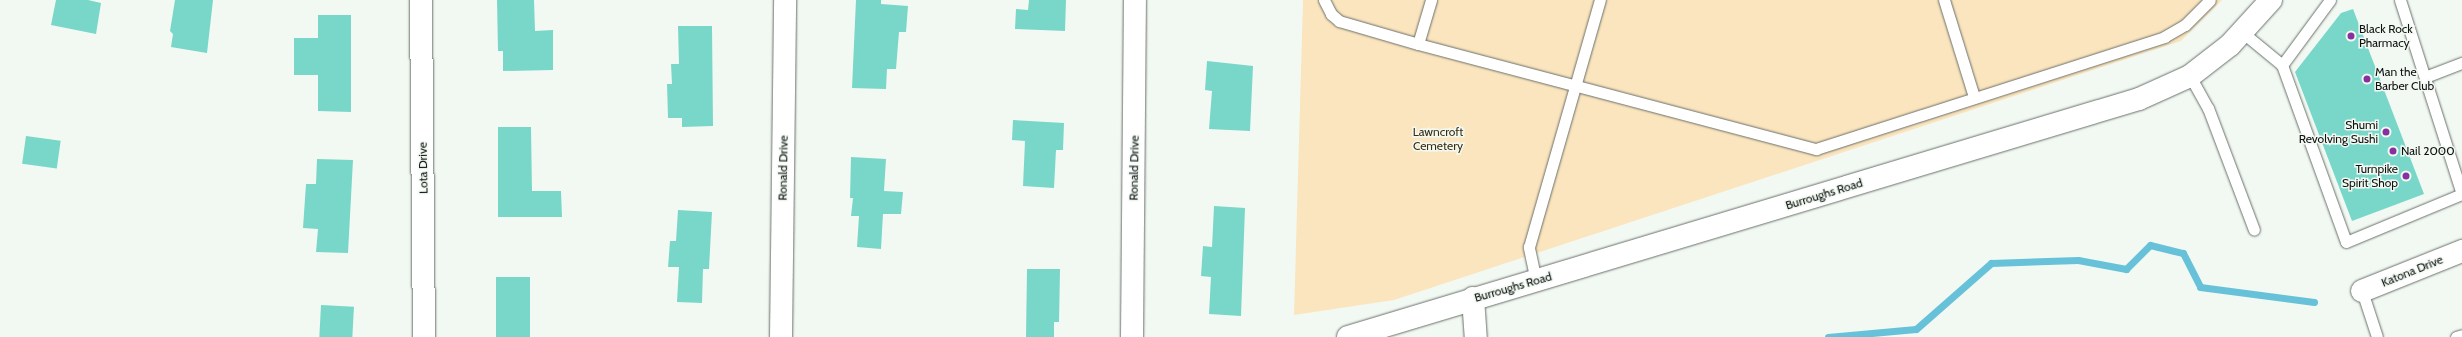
<!DOCTYPE html>
<html>
<head>
<meta charset="utf-8">
<style>
	body { margin:0 }
	#map { position:relative; width:2462px; height:337px; overflow:hidden; background:#f2f9f3; font-family:Cabin,sans-serif }
	div>[style] { position:absolute }
	.green>* { inset:0; background:#fbe5be }
	.stream>* { height:7px; margin:-3.5px; padding:0 3.5px; transform-origin:3.5px; border-radius:3.5px; background:#67c2d9 }
	.building>* { inset:0; background:#78d7c8; transform-origin:0 0 }
	.roads { filter:drop-shadow(0 0 1px #6a6f6a) drop-shadow(0 0 1px #6a6f6a) }
	.service>* { height:11px; margin:-5.5px; padding:0 5.5px; transform-origin:5.5px; border-radius:5.5px; background:#fff }
	.minor>* { height:22px; margin:-11px; padding:0 11px; transform-origin:11px; border-radius:11px; background:#fff }
	.dots>* { width:11px; height:11px; translate:-50% -50%; box-sizing:border-box; border:2px solid #f2f9f3; border-radius:50% }
	span { translate:-50% -50%; white-space:nowrap; text-align:center; line-height:1.15; -webkit-text-stroke:3px #f2f9f3; paint-order:stroke }
	.poi-label { font-size:12px; color:#0f110f }
	.left { translate:0 -50%; text-align:left }
	.right { translate:-100% -50%; text-align:right }
	.park-label { font-size:12px; color:#3c2c0f }
	.street-label { font-size:12px; color:#0f110f }
</style>
</head>
<body>
<div id="map">
	<div class="green">
		<i style="clip-path:polygon(1303px 0,2222px 0,2181px 41px,1394px 300px,1294px 315px)"></i>
	</div>
	<div class="stream">
		<i style="left:1828px;top:337px;width:88px;rotate:-5.2deg"></i>
		<i style="left:1916px;top:329px;width:100px;rotate:-41.3deg"></i>
		<i style="left:1991px;top:263px;width:87px;rotate:-2deg"></i>
		<i style="left:2078px;top:260px;width:49px;rotate:10.6deg"></i>
		<i style="left:2126px;top:269px;width:34px;rotate:-45deg"></i>
		<i style="left:2150px;top:245px;width:34px;rotate:14deg"></i>
		<i style="left:2183px;top:253px;width:38px;rotate:63deg"></i>
		<i style="left:2200px;top:287px;width:115px;rotate:7.5deg"></i>
	</div>
	<div class="building">
		<i style="clip-path:polygon(56px 0,88px 0,101px 3px,96px 34px,51px 25px)"></i>
		<i style="clip-path:polygon(175px 0,213px 0,207px 53px,171px 47px,173px 34px,170px 31px)"></i>
		<i style="clip-path:polygon(497px 0,534px 0,535px 31px,553px 30px,553px 70px,503px 71px,503px 51px,498px 51px)"></i>
		<i style="clip-path:polygon(856px 0,881px 0,881px 4px,908px 6px,906px 32px,899px 32px,896px 69px,887px 69px,886px 89px,852px 88px)"></i>
		<i style="clip-path:polygon(1029px 0,1066px 0,1065px 31px,1015px 29px,1016px 9px,1028px 10px)"></i>
		<i style="clip-path:polygon(2353px 9px,2424px 194px,2352px 221px,2295px 72px,2341px 13px)"></i>
		<i style="clip-path:polygon(318px 15px,351px 15px,351px 112px,318px 111px,318px 75px,294px 75px,294px 38px,318px 38px)"></i>
		<i style="clip-path:polygon(678px 26px,712px 26px,713px 126px,682px 127px,682px 118px,668px 118px,667px 84px,672px 84px,671px 64px,679px 64px)"></i>
		<i style="clip-path:polygon(1207px 61px,1253px 66px,1250px 131px,1209px 129px,1212px 91px,1205px 90px)"></i>
		<i style="clip-path:polygon(1013px 120px,1064px 123px,1063px 150px,1056px 150px,1054px 188px,1023px 186px,1025px 141px,1012px 140px)"></i>
		<i style="clip-path:polygon(498px 127px,531px 127px,532px 191px,561px 191px,562px 217px,498px 217px)"></i>
		<i style="left:26px;top:136px;width:35px;height:28px;rotate:8deg"></i>
		<i style="clip-path:polygon(851px 157px,886px 159px,884px 191px,903px 192px,901px 214px,883px 214px,881px 249px,857px 247px,859px 216px,851px 216px,853px 198px,850px 198px)"></i>
		<i style="clip-path:polygon(317px 159px,353px 160px,348px 253px,316px 252px,318px 229px,303px 228px,306px 184px,316px 184px)"></i>
		<i style="clip-path:polygon(1214px 206px,1245px 208px,1241px 316px,1209px 314px,1211px 277px,1201px 276px,1203px 246px,1212px 247px)"></i>
		<i style="clip-path:polygon(678px 210px,712px 212px,709px 269px,703px 269px,702px 303px,677px 302px,679px 267px,668px 267px,670px 241px,676px 241px)"></i>
		<i style="clip-path:polygon(1027px 269px,1060px 269px,1059px 322px,1054px 322px,1054px 337px,1026px 337px)"></i>
		<i style="left:496px;top:277px;width:34px;height:60px"></i>
		<i style="left:321px;top:305px;width:33px;height:32px;rotate:3deg"></i>
	</div>
	<div class="roads">
		<div class="service">
			<i style="left:1324px;top:0;width:16px;rotate:63deg"></i>
			<i style="left:1331px;top:14px;width:11px;rotate:41deg"></i>
			<i style="left:1339px;top:21px;width:82px;rotate:16.2deg"></i>
			<i style="left:1418px;top:44px;width:46px;rotate:-73.5deg"></i>
			<i style="left:1944px;top:0;width:102px;rotate:72.8deg"></i>
			<i style="left:2330px;top:0;width:81px;rotate:126.4deg"></i>
			<i style="left:2282px;top:65px;width:188px;rotate:70.1deg"></i>
			<i style="left:2346px;top:242px;width:126px;rotate:-22.5deg"></i>
			<i style="left:2400px;top:0;width:204px;rotate:72.3deg"></i>
			<i style="left:2242px;top:32px;width:52px;rotate:39.5deg"></i>
			<i style="left:1418px;top:44px;width:412px;rotate:14.8deg"></i>
			<i style="left:1816px;top:149px;width:366px;rotate:-17.8deg"></i>
			<i style="left:2164px;top:37px;width:24px;rotate:-30deg"></i>
			<i style="left:2185px;top:25px;width:35px;rotate:-45deg"></i>
			<i style="left:2190px;top:76px;width:37px;rotate:61deg"></i>
			<i style="left:2208px;top:108px;width:130px;rotate:69.3deg"></i>
			<i style="left:2425px;top:77px;width:40px;rotate:-21deg"></i>
			<i style="left:1536px;top:281px;width:35px;rotate:-102deg"></i>
			<i style="left:1529px;top:247px;width:257px;rotate:-74deg"></i>
			<i style="left:2362px;top:291px;width:48px;rotate:71.9deg"></i>
			<i style="left:2456px;top:337px;width:6px;rotate:-18deg"></i>
		</div>
		<div class="minor">
			<i style="left:421px;top:0;width:337px;rotate:89.5deg"></i>
			<i style="left:2362px;top:291px;width:108px;rotate:-21.8deg"></i>
			<i style="left:1473px;top:298px;width:39px;rotate:86deg"></i>
			<i style="left:781px;top:337px;width:337px;rotate:-89.3deg"></i>
			<i style="left:1132px;top:337px;width:337px;rotate:-89.5deg"></i>
			<i style="left:1348px;top:337px;width:826px;rotate:-16.75deg"></i>
			<i style="left:2139px;top:99px;width:56px;rotate:-24.3deg"></i>
			<i style="left:2190px;top:76px;width:51px;rotate:-37.8deg"></i>
			<i style="left:2230px;top:45px;width:61px;rotate:-47.7deg"></i>
		</div>
	</div>
	<div class="dots">
		<i style="left:2351px;top:36px;background:#86319f"></i>
		<i style="left:2367px;top:79px;background:#86319f"></i>
		<i style="left:2386px;top:132px;background:#86319f"></i>
		<i style="left:2393px;top:151px;background:#86319f"></i>
		<i style="left:2406px;top:176px;background:#86319f"></i>
	</div>
	<div class="poi-label">
		<span class="left" style="left:2359px;top:36px">Black Rock<br>Pharmacy</span>
		<span class="left" style="left:2375px;top:79px">Man the<br>Barber Club</span>
		<span class="right" style="left:2378px;top:132px">Shumi<br>Revolving Sushi</span>
		<span class="left" style="left:2401px;top:151px">Nail 2000</span>
		<span class="right" style="left:2398px;top:176px">Turnpike<br>Spirit Shop</span>
	</div>
	<div class="park-label">
		<span style="left:1438px;top:139px">Lawncroft<br>Cemetery</span>
	</div>
	<div class="street-label">
		<span style="left:423px;top:168px;rotate:-91deg">Lota Drive</span>
		<span style="left:783px;top:168px;rotate:-89deg">Ronald Drive</span>
		<span style="left:1134px;top:168px;rotate:-89deg">Ronald Drive</span>
		<span style="left:1824px;top:194px;rotate:-17deg">Burroughs Road</span>
		<span style="left:2412px;top:271px;rotate:-22deg">Katona Drive</span>
		<span style="left:1513px;top:287px;rotate:-16deg">Burroughs Road</span>
	</div>
</div>
</body>
</html>
